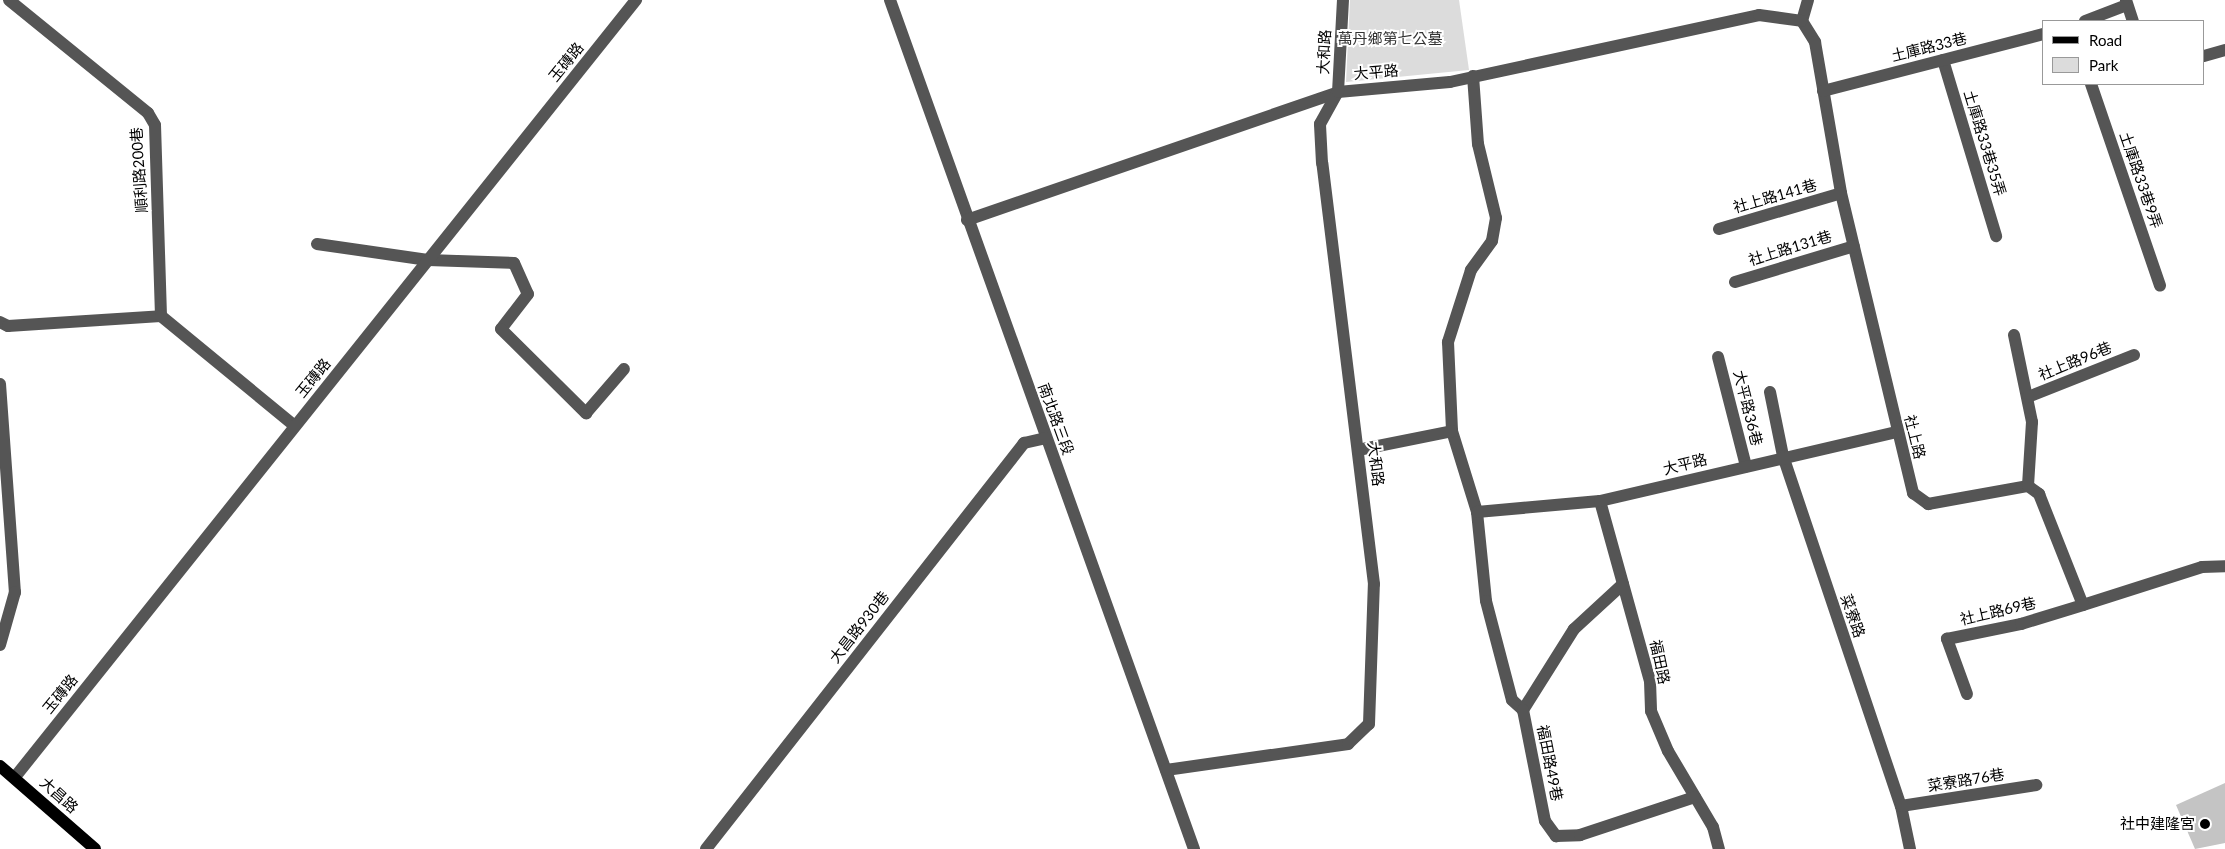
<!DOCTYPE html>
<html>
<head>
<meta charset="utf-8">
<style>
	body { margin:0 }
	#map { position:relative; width:2225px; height:849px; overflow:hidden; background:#fff; font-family:Lato,"Noto Sans TC",sans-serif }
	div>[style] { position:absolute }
	.green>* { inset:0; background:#dcdcdc }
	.building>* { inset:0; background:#c4c4c4 }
	.minor>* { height:12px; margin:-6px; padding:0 6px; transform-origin:6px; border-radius:6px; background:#555 }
	.major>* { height:12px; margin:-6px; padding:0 6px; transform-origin:6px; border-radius:6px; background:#000 }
	.dots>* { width:14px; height:14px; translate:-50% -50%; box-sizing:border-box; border:2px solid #fff; border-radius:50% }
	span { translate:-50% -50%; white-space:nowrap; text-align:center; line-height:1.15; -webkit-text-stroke:4px #fff; paint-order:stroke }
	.park-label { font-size:15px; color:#333 }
	.street-label { font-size:15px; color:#000 }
	.poi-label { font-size:15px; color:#000 }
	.right { translate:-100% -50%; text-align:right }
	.legend { position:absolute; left:2042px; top:20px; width:162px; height:65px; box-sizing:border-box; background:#fff; border:1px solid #999; margin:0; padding:6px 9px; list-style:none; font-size:15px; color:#000 }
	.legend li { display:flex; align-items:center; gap:10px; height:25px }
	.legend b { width:25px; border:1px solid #999 }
</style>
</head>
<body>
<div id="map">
	<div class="green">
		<i style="clip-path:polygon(1350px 0,1459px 0,1469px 70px,1346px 82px)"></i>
	</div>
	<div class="building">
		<i style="clip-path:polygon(2225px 783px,2225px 843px,2195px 849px,2176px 805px)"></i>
	</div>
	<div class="minor">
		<i style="left:9px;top:0;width:179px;rotate:39.1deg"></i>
		<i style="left:148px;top:113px;width:14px;rotate:60deg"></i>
		<i style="left:155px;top:125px;width:191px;rotate:88.2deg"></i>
		<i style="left:890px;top:0;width:902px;rotate:70.3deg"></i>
		<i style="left:1808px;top:0;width:22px;rotate:106deg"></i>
		<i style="left:1802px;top:21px;width:25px;rotate:58deg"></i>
		<i style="left:1815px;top:42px;width:153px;rotate:80.2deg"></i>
		<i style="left:1841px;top:193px;width:309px;rotate:76.5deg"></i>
		<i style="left:1913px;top:493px;width:19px;rotate:36deg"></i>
		<i style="left:1928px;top:504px;width:102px;rotate:-10.2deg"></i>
		<i style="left:2028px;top:486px;width:14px;rotate:36deg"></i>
		<i style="left:2039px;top:494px;width:119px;rotate:68.4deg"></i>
		<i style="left:2083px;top:605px;width:125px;rotate:-17.7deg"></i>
		<i style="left:2202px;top:567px;width:23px;rotate:-2deg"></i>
		<i style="left:2126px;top:0;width:22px;rotate:72deg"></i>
		<i style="left:2085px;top:21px;width:45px;rotate:-20.9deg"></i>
		<i style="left:2204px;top:56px;width:22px;rotate:-16deg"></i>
		<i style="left:1943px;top:60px;width:184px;rotate:73.2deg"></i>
		<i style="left:1473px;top:76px;width:68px;rotate:85.8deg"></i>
		<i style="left:1478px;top:144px;width:76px;rotate:76.3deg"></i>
		<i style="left:1496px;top:218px;width:23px;rotate:100deg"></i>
		<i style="left:1492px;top:241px;width:36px;rotate:126deg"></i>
		<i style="left:1471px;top:270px;width:76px;rotate:107.7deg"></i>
		<i style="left:1448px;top:342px;width:89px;rotate:87.4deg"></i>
		<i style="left:1452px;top:431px;width:85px;rotate:72.8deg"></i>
		<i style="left:1477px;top:512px;width:89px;rotate:84.2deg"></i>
		<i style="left:1486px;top:601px;width:102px;rotate:75.3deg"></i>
		<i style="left:1512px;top:700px;width:15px;rotate:42deg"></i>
		<i style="left:2091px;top:84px;width:213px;rotate:71.1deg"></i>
		<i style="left:1823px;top:91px;width:228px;rotate:-14.5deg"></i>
		<i style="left:967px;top:220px;width:392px;rotate:-19deg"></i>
		<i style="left:1338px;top:92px;width:112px;rotate:-5.1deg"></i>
		<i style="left:1450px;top:82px;width:316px;rotate:-12.2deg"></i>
		<i style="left:1759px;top:15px;width:43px;rotate:7.9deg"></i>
		<i style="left:1719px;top:229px;width:127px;rotate:-16.4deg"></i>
		<i style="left:317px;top:244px;width:112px;rotate:8.2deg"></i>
		<i style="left:428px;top:260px;width:86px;rotate:2deg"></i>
		<i style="left:514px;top:263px;width:34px;rotate:66deg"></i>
		<i style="left:528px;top:294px;width:44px;rotate:127.6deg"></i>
		<i style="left:501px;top:329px;width:120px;rotate:44.7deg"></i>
		<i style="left:586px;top:413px;width:58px;rotate:-49.2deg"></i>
		<i style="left:1735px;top:282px;width:124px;rotate:-16.8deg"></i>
		<i style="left:0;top:322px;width:9px;rotate:27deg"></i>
		<i style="left:8px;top:326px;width:153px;rotate:-3.7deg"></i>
		<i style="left:161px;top:316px;width:173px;rotate:39.4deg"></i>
		<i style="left:2014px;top:335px;width:89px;rotate:78.3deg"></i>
		<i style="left:2032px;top:422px;width:64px;rotate:93.6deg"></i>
		<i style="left:1718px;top:357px;width:113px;rotate:75.6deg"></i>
		<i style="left:0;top:384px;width:209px;rotate:85.9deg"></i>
		<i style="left:15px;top:592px;width:55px;rotate:105.8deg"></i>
		<i style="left:1770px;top:392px;width:65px;rotate:78.5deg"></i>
		<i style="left:1783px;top:456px;width:369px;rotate:71.4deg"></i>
		<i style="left:1901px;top:806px;width:44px;rotate:78.2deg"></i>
		<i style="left:2028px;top:397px;width:114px;rotate:-21.6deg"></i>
		<i style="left:1358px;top:450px;width:96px;rotate:-11.4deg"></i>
		<i style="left:1600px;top:501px;width:187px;rotate:74.5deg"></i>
		<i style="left:1650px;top:681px;width:30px;rotate:88deg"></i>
		<i style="left:1651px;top:711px;width:43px;rotate:67deg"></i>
		<i style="left:1668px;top:751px;width:88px;rotate:59.4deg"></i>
		<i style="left:1713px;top:827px;width:23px;rotate:75deg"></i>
		<i style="left:1477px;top:512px;width:123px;rotate:-5.1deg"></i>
		<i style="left:1600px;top:501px;width:305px;rotate:-13.1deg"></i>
		<i style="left:1623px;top:584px;width:67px;rotate:137.4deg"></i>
		<i style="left:1574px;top:629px;width:96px;rotate:122.2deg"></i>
		<i style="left:1523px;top:710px;width:113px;rotate:78.8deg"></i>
		<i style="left:1545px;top:821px;width:19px;rotate:54deg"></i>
		<i style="left:1556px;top:836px;width:24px;rotate:-2deg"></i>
		<i style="left:1580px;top:835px;width:121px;rotate:-18.3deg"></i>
		<i style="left:1967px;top:694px;width:59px;rotate:-110deg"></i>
		<i style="left:1947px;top:639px;width:76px;rotate:-11.5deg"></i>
		<i style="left:2021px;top:624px;width:65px;rotate:-17deg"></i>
		<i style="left:1166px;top:770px;width:184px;rotate:-8.1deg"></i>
		<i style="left:1348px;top:744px;width:29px;rotate:-44deg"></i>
		<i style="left:1369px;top:724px;width:140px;rotate:-88deg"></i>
		<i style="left:1374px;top:584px;width:424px;rotate:-97deg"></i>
		<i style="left:1322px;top:163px;width:39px;rotate:-93deg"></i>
		<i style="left:1320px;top:124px;width:37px;rotate:-61deg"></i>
		<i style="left:1338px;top:92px;width:92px;rotate:-86.9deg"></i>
		<i style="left:15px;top:777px;width:995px;rotate:-51.37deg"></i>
		<i style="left:1901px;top:806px;width:137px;rotate:-8.8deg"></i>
		<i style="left:706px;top:849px;width:516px;rotate:-51.93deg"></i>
		<i style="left:1024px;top:443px;width:22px;rotate:-13deg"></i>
	</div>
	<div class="major">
		<i style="left:0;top:766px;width:126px;rotate:41.1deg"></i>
	</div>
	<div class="dots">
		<i style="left:2205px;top:824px;background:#000"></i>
	</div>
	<div class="park-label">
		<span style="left:1390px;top:39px">萬丹鄉第七公墓</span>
	</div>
	<div class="street-label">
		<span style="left:1929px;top:47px;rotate:-14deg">土庫路33巷</span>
		<span style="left:1324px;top:52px;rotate:-87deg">大和路</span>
		<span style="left:566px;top:62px;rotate:-51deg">玉磚路</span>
		<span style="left:1376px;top:72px;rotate:-5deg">大平路</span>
		<span style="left:1985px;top:143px;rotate:73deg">土庫路33巷35弄</span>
		<span style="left:139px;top:170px;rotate:-94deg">順利路200巷</span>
		<span style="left:2141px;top:180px;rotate:71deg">土庫路33巷9弄</span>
		<span style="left:1775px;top:196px;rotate:-16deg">社上路141巷</span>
		<span style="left:1790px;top:248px;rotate:-17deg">社上路131巷</span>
		<span style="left:2075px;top:361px;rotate:-22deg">社上路96巷</span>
		<span style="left:313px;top:378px;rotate:-51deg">玉磚路</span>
		<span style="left:1748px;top:408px;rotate:76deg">大平路36巷</span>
		<span style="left:1056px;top:419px;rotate:70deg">南北路三段</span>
		<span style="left:1915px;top:437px;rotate:76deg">社上路</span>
		<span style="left:1376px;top:464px;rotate:83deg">大和路</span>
		<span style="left:1685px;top:464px;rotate:-14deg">大平路</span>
		<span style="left:1998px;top:611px;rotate:-13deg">社上路69巷</span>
		<span style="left:1853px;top:616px;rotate:71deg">菜寮路</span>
		<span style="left:859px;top:627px;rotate:-52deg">大昌路930巷</span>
		<span style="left:1660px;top:662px;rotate:78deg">福田路</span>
		<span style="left:60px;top:694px;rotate:-51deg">玉磚路</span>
		<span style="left:1550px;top:763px;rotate:79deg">福田路49巷</span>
		<span style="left:1966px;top:780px;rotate:-9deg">菜寮路76巷</span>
		<span style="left:59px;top:795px;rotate:42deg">大昌路</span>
	</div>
	<div class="poi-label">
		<span class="right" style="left:2195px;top:824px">社中建隆宮</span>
	</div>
	<ul class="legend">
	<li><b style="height:6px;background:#000"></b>Road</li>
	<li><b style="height:14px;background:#dcdcdc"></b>Park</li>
	</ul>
</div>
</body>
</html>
